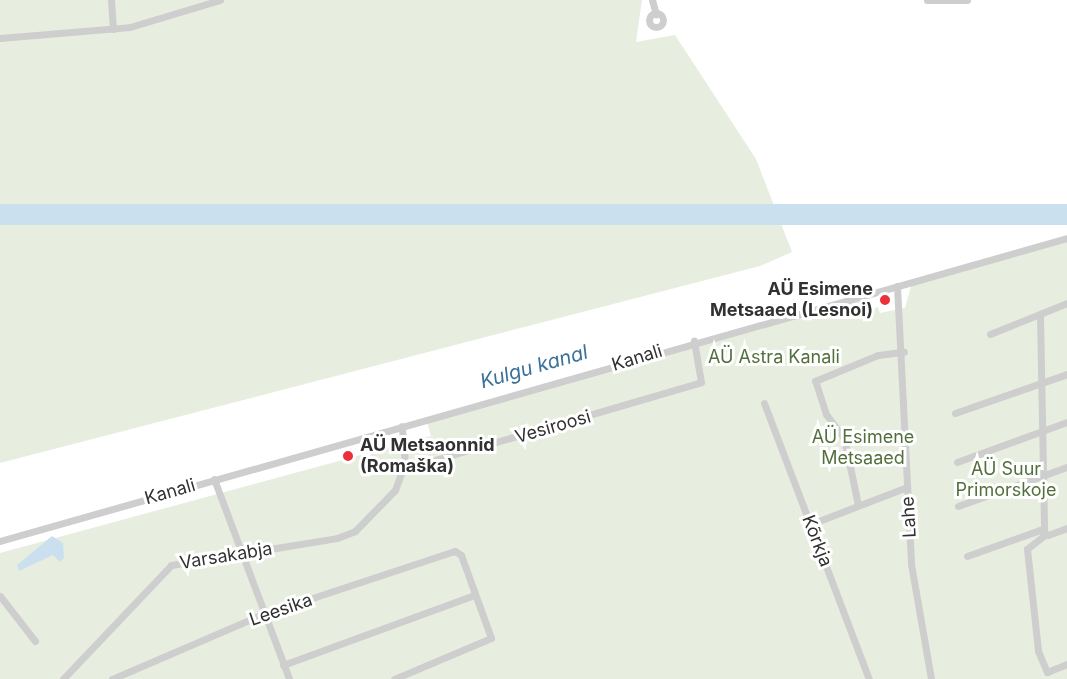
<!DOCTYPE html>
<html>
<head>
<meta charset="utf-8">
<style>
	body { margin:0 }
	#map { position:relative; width:1067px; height:679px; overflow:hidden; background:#fff; font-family:Inter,sans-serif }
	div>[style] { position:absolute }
	.green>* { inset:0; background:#e7eedf }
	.water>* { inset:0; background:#cbe0ee; transform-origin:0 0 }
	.minor>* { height:7px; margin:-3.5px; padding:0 3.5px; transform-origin:3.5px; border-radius:3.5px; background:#cecece }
	.minor>.ring { margin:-3.5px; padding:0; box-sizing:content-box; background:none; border:7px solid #cecece; border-radius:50% }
	.dots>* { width:16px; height:16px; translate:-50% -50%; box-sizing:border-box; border:3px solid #fff; border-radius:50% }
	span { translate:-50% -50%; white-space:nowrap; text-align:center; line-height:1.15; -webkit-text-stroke:6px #fff; paint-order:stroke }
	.poi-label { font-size:18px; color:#313131; font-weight:700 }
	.right { translate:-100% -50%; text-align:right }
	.left { translate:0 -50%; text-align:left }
	.park-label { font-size:18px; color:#536f3c }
	.street-label { font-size:18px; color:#313131 }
	.water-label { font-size:20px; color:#3b7198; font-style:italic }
</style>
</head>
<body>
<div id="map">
	<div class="green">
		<i style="clip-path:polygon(0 0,642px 0,636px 42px,675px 35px,756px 159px,792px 252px,760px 266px,0 463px)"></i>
		<i style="clip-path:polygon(1067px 240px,1067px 679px,0 679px,0 553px,431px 436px,427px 422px,866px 297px,869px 310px,878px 307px,880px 313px,905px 308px,911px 286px)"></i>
	</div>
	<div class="water">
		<i style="left:1067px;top:204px;width:21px;height:1110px;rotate:90deg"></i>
		<i style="clip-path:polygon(52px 536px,63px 543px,64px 558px,60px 562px,53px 555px,19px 571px,17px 565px)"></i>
	</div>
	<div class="minor">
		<i style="left:111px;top:0;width:29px;rotate:86deg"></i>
		<i style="left:652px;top:0;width:15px;rotate:74deg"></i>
		<i style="left:927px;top:0;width:40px"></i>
		<i class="ring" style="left:649px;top:13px;width:7px;height:7px"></i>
		<i style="left:0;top:38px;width:130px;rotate:-4.8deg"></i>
		<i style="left:130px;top:27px;width:94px;rotate:-16.7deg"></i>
		<i style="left:897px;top:286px;width:278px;rotate:87.1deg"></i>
		<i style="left:911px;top:564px;width:117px;rotate:80.1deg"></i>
		<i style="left:1040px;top:315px;width:215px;rotate:88.9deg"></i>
		<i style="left:990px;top:334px;width:83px;rotate:-21.9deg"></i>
		<i style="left:764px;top:403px;width:295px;rotate:69.2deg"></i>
		<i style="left:955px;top:413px;width:119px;rotate:-19.2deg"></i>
		<i style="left:957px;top:462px;width:117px;rotate:-20deg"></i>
		<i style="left:404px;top:469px;width:309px;rotate:-16.3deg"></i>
		<i style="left:701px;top:382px;width:42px;rotate:-99.7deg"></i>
		<i style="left:214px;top:479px;width:214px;rotate:69.4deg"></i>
		<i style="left:858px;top:505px;width:68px;rotate:-101.8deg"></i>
		<i style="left:844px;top:438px;width:30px;rotate:-127deg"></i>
		<i style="left:826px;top:414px;width:35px;rotate:-108deg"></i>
		<i style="left:815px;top:381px;width:68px;rotate:-22.4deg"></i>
		<i style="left:878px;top:355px;width:26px;rotate:-7deg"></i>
		<i style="left:958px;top:506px;width:116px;rotate:-19.7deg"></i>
		<i style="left:811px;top:524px;width:103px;rotate:-21.1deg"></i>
		<i style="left:1046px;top:534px;width:24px;rotate:142deg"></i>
		<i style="left:1027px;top:549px;width:103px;rotate:83.8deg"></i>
		<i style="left:1038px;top:651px;width:23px;rotate:67deg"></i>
		<i style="left:1047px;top:672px;width:22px;rotate:-22deg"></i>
		<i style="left:0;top:541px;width:1109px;rotate:-15.85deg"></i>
		<i style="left:967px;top:556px;width:77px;rotate:-19.6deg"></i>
		<i style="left:1040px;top:530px;width:9px;rotate:32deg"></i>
		<i style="left:1048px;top:535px;width:20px;rotate:-20deg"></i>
		<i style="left:0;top:596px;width:57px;rotate:52.1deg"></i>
		<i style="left:283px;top:665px;width:203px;rotate:-20.1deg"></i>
		<i style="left:63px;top:679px;width:157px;rotate:-46.5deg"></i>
		<i style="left:171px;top:565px;width:168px;rotate:-9.2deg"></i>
		<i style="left:337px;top:538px;width:19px;rotate:-21deg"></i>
		<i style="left:355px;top:531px;width:57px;rotate:-45.7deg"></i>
		<i style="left:395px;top:490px;width:29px;rotate:-70deg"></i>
		<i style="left:405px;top:463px;width:37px;rotate:-95deg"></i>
		<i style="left:112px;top:679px;width:159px;rotate:-23.3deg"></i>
		<i style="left:258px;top:616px;width:207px;rotate:-18.3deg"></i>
		<i style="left:455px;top:551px;width:7px;rotate:34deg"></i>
		<i style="left:461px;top:555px;width:88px;rotate:70.1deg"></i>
		<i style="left:491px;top:638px;width:105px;rotate:157.1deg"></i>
	</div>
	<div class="dots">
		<i style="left:885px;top:300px;background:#eb3039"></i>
		<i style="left:348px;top:456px;background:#eb3039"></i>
	</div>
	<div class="poi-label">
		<span class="right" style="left:873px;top:300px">AÜ Esimene<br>Metsaaed (Lesnoi)</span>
		<span class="left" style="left:360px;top:456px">AÜ Metsaonnid<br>(Romaška)</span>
	</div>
	<div class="park-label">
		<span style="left:774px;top:357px">AÜ Astra Kanali</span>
		<span style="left:863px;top:448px">AÜ Esimene<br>Metsaaed</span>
		<span style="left:1006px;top:480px">AÜ Suur<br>Primorskoje</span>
	</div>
	<div class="street-label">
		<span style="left:637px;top:358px;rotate:-17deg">Kanali</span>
		<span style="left:553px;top:427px;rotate:-16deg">Vesiroosi</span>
		<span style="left:170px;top:492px;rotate:-16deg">Kanali</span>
		<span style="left:909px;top:517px;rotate:-93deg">Lahe</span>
		<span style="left:817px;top:541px;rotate:69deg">Kõrkja</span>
		<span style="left:226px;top:556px;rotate:-9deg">Varsakabja</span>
		<span style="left:281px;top:610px;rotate:-19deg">Leesika</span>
	</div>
	<div class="water-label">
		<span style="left:534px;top:367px;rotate:-16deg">Kulgu kanal</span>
	</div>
</div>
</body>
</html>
